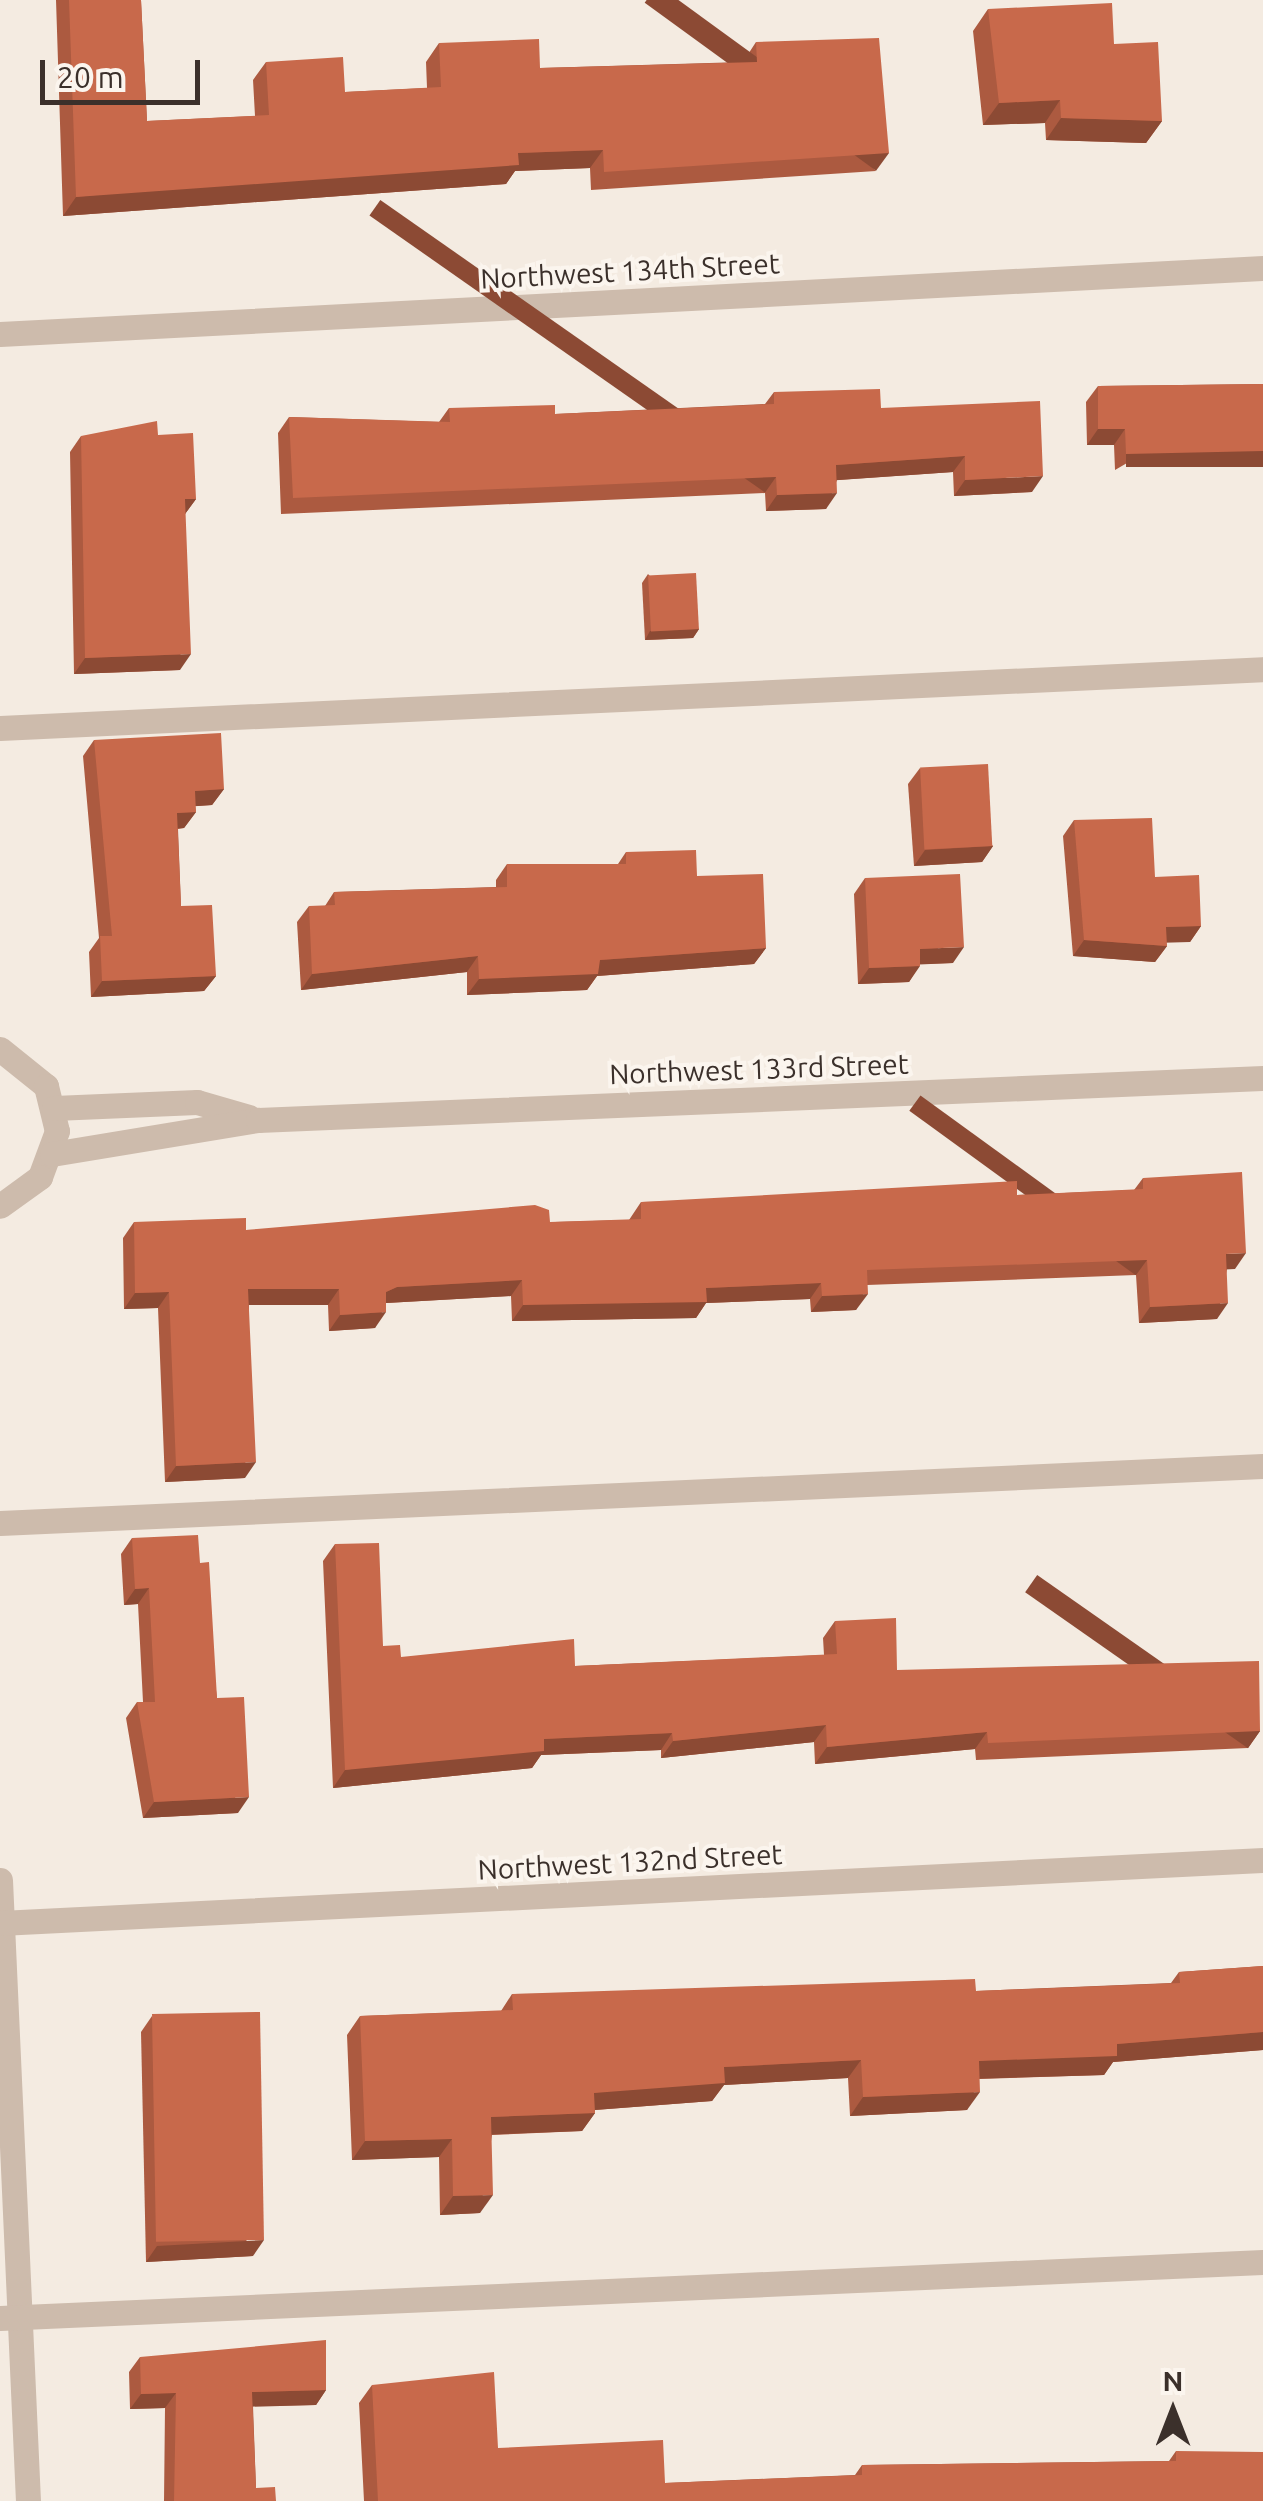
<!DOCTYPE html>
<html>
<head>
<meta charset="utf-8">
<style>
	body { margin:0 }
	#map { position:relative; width:1263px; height:2501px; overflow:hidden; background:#f4ebe1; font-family:Ubuntu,sans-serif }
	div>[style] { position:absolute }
	.minor>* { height:25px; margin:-12.5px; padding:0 12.5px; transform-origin:12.5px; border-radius:12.5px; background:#cdbbac }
	.wall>* { inset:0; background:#ac5a40 }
	.shaded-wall>* { inset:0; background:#8c4a34; transform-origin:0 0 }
	.building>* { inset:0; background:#c8694b; transform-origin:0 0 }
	span { translate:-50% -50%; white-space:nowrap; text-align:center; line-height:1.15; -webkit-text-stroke:8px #fbf5ee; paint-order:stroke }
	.street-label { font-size:28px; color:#3b302b }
	.north { position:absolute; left:1123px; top:2361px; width:100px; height:100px; -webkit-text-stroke:8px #fbf5ee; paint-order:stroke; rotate:0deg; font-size:28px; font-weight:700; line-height:40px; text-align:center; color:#3b302b }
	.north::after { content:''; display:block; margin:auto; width:35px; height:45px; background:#3b302b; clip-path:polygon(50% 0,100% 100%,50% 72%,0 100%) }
	.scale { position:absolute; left:40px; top:60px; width:160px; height:45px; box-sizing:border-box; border:5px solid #3b302b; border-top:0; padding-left:12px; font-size:30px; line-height:35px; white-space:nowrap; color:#3b302b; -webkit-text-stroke:8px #fbf5ee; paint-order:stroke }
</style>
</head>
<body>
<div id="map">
	<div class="minor">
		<i style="left:0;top:334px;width:1265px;rotate:-2.99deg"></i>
		<i style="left:0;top:728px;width:1264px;rotate:-2.67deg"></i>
		<i style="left:0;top:1049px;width:59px;rotate:38.8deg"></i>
		<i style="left:46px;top:1086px;width:46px;rotate:76.3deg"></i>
		<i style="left:57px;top:1131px;width:49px;rotate:110.3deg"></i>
		<i style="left:40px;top:1177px;width:49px;rotate:144.1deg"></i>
		<i style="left:54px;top:1108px;width:143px;rotate:-2.4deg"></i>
		<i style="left:197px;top:1102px;width:54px;rotate:16.1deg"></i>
		<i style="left:52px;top:1154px;width:209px;rotate:-9.4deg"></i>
		<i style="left:258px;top:1120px;width:1006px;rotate:-2.39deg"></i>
		<i style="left:0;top:1523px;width:1264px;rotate:-2.58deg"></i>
		<i style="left:0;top:1880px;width:622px;rotate:87.42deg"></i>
		<i style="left:0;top:1923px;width:1265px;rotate:-2.86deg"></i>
		<i style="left:0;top:2318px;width:1264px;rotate:-2.54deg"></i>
	</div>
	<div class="wall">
		<i style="clip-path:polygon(56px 0,141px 0,147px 121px,255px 116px,253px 80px,266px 62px,345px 92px,427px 88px,426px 62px,439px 43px,540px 68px,743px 62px,756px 42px,876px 171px,591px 190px,590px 168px,515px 171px,506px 184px,63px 216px)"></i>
		<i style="clip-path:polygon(988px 9px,1114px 44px,1162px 121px,1146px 143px,1046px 140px,1045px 123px,983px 125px,973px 31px)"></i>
		<i style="clip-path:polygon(1263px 384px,1115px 470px,1114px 445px,1087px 445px,1086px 402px,1098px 386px)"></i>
		<i style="clip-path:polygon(774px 392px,881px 408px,1032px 492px,954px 496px,953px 472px,837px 480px,826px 509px,766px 511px,765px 493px,281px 514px,278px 433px,289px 417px,439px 422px,449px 408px,555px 414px,765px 404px)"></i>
		<i style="clip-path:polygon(158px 435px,196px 499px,185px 514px,180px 670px,74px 674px,70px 452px,81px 436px)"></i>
		<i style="clip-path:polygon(648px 574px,699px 629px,693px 638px,645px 640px,642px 583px)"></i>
		<i style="clip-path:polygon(94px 740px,224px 789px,212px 805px,195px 806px,196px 812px,184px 828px,178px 829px,181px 906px,216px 976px,204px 991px,91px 997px,89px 952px,99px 938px,83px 756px)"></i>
		<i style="clip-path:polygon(920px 768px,993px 846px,982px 862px,914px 866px,908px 784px)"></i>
		<i style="clip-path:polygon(1074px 820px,1155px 877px,1201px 926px,1190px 942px,1166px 942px,1167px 946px,1155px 962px,1073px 956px,1063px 836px)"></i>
		<i style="clip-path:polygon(626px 852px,697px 876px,766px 948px,754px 964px,597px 976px,587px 990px,467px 995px,467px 972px,301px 990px,297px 922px,309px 906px,325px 906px,334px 892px,496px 887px,496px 880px,507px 864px,618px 864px)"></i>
		<i style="clip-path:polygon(865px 878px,953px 963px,920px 964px,909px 982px,858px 984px,854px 894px)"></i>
		<i style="clip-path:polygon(1143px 1178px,1235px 1269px,1227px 1269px,1217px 1319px,1139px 1323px,1136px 1275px,867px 1285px,856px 1310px,811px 1312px,810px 1299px,706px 1303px,696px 1318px,512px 1321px,511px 1296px,386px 1303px,375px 1328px,329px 1331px,328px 1305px,249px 1305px,245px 1478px,165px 1482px,158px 1308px,124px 1309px,123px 1238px,134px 1222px,246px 1230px,629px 1220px,641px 1202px,1017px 1195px,1134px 1190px)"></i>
		<i style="clip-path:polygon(132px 1538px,200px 1563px,217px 1698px,238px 1813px,143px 1818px,126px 1718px,137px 1702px,143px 1702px,138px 1604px,124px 1605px,121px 1554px)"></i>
		<i style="clip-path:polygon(335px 1544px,383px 1646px,401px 1657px,575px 1666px,824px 1655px,823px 1638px,835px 1621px,897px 1670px,1260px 1731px,1248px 1748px,976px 1760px,975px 1749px,815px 1764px,814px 1742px,661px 1758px,661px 1750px,541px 1755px,532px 1768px,333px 1788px,323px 1561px)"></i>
		<i style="clip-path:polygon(1263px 1966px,1263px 2050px,1113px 2062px,1104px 2075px,979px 2079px,967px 2110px,850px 2116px,848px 2078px,724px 2085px,712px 2101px,595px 2110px,595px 2113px,582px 2131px,492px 2135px,480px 2213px,440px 2215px,439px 2157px,352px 2160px,347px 2035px,360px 2016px,501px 2011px,512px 1994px,976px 1991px,1171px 1983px,1179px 1972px)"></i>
		<i style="clip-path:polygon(152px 2016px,253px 2256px,146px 2262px,141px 2032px)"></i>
		<i style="clip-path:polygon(140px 2357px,326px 2390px,316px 2405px,253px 2406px,256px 2488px,276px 2501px,164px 2501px,165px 2408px,130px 2409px,129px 2372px)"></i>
		<i style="clip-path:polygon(372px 2385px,498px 2448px,665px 2483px,855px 2475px,862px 2465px,1169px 2461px,1176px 2451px,1263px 2501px,364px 2501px,359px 2403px)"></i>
	</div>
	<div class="shaded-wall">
		<i style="clip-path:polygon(1060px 100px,1045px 123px,983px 125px,999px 103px)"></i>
		<i style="clip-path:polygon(1061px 118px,1162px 121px,1146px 143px,1046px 140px)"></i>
		<i style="clip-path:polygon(603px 150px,590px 168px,515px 171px,506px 184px,63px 216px,76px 197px,518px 153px)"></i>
		<i style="left:889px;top:153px;width:22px;height:286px;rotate:126deg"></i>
		<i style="clip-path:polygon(1098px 429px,1125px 429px,1114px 445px,1087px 445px)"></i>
		<i style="left:1263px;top:451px;width:16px;height:137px;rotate:90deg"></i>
		<i style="clip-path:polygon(965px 456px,953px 472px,825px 481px,836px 465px)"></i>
		<i style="clip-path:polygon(1043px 476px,1032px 492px,954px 496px,965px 480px)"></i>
		<i style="left:776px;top:477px;width:19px;height:483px;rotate:125deg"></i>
		<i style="clip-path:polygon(837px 493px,826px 509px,766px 511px,777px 495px)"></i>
		<i style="clip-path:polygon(185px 499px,196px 499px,185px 514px)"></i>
		<i style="clip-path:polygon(699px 629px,693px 638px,645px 640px,650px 631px)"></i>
		<i style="clip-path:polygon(191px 654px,180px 670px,74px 674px,85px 658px)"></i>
		<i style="clip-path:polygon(224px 789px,212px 805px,184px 807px,195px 791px)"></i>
		<i style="clip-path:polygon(196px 812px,184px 828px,166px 829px,177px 813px)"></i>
		<i style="clip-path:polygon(993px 846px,982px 862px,914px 866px,925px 850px)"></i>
		<i style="clip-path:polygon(1201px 926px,1190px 942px,1155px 943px,1166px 927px)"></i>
		<i style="clip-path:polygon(1084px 940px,1167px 946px,1155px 962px,1073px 956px)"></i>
		<i style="clip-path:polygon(964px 947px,953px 963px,908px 965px,920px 949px)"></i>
		<i style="clip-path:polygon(766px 948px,754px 964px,597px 976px,587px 990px,467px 995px,479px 979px,600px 960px)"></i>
		<i style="clip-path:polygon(478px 956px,467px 972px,301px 990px,312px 974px)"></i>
		<i style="clip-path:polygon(920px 966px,909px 982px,858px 984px,869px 968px)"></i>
		<i style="clip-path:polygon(216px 976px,204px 991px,91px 997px,102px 981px)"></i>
		<i style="clip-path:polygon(1246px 1253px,1235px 1269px,1215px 1270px,1226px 1254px)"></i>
		<i style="left:1147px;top:1260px;width:19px;height:280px;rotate:126deg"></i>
		<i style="clip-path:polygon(522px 1280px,511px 1296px,386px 1303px,386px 1292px,397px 1287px)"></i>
		<i style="clip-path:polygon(821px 1283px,810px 1299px,706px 1303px,696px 1318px,512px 1321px,523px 1305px,706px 1288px)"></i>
		<i style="clip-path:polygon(248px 1289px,339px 1289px,328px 1305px,237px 1305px)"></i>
		<i style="clip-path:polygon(169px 1292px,158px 1308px,124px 1309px,135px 1293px)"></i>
		<i style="clip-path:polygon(868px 1294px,856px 1310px,811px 1312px,822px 1296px)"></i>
		<i style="clip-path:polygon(1228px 1303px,1217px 1319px,1139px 1323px,1150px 1307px)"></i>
		<i style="clip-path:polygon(386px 1312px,375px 1328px,329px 1331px,340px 1315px)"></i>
		<i style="clip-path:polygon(256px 1462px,245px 1478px,165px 1482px,176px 1466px)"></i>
		<i style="clip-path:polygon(149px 1588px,138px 1604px,124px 1605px,135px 1589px)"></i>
		<i style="clip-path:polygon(826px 1725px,814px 1742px,661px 1758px,673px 1741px)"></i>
		<i style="left:1260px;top:1731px;width:21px;height:272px;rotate:125deg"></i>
		<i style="clip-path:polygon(987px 1732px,975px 1749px,815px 1764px,827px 1747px)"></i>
		<i style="clip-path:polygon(672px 1733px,661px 1750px,541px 1755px,532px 1768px,333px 1788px,345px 1770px,544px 1739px)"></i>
		<i style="clip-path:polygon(249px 1797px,238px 1813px,143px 1818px,154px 1802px)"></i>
		<i style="clip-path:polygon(1263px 2032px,1263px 2050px,1113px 2062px,1104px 2075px,966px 2079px,979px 2061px,1117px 2044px)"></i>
		<i style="clip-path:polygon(861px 2060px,848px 2078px,724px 2085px,712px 2101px,581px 2111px,594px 2093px,724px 2067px)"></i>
		<i style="clip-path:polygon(980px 2092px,967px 2110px,850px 2116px,863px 2097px)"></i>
		<i style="clip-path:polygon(595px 2113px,582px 2131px,478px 2135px,491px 2117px)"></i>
		<i style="clip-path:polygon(452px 2139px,439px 2157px,352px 2160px,365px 2141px)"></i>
		<i style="clip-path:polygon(493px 2195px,480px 2213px,440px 2215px,453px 2196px)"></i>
		<i style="clip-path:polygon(264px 2240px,253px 2256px,146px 2262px,157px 2246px)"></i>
		<i style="clip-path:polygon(326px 2390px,316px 2405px,242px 2407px,252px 2392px)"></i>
		<i style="clip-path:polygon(176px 2393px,165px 2408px,130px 2409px,141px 2394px)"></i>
	</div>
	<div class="building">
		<i style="clip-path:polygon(69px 0,141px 0,147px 121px,269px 115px,266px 62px,343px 57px,345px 92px,441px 87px,439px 43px,539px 39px,540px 68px,757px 62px,756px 42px,879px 38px,889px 153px,604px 172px,603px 150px,518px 153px,519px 165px,76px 197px)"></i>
		<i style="clip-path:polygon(1112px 3px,1114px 44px,1158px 42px,1162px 121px,1061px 118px,1060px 100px,999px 103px,988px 9px)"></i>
		<i style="clip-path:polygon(1263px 384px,1263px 451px,1126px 454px,1125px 429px,1098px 429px,1098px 386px)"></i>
		<i style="clip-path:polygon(880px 389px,881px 408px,1040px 401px,1043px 476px,965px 480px,965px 456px,836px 465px,837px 493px,777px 495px,776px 477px,293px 498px,289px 417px,450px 422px,449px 408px,555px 405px,555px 414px,774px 404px,774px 392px)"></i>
		<i style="clip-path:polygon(157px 421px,158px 435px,193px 433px,196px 499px,185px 499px,191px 654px,85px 658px,81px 436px)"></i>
		<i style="left:696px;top:573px;width:56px;height:48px;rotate:87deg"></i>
		<i style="clip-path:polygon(221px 733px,224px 789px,195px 791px,196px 812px,177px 813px,181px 906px,212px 905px,216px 976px,102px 981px,100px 936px,112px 936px,94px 740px)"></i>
		<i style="left:988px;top:764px;width:82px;height:68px;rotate:87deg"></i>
		<i style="clip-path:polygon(1152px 818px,1155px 877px,1199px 875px,1201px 926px,1166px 927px,1167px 946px,1084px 940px,1074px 820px)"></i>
		<i style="clip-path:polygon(696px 850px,697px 876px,763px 874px,766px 948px,600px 960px,598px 974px,479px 979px,478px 956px,312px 974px,309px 906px,335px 905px,334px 892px,507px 887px,507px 864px,626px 864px,626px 852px)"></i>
		<i style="clip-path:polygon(960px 874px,964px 947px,920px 949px,920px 966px,869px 968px,865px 878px)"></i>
		<i style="clip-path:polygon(1242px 1172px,1246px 1253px,1226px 1254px,1228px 1303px,1150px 1307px,1147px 1260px,867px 1270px,868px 1294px,822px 1296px,821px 1283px,706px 1288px,707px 1302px,523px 1305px,522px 1280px,397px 1287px,386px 1292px,386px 1312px,340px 1315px,339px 1289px,248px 1289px,256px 1462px,176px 1466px,169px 1292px,135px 1293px,134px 1222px,246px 1218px,246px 1230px,535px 1205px,549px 1210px,550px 1222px,641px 1219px,641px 1202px,1017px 1181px,1017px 1195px,1143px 1189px,1143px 1178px)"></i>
		<i style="clip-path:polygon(198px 1535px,200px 1563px,209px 1562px,217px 1698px,244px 1697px,249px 1797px,154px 1802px,137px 1702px,155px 1702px,149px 1588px,135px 1589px,132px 1538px)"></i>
		<i style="clip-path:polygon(379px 1543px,383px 1646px,400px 1645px,401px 1657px,574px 1639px,575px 1666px,837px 1654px,835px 1621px,896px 1618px,897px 1670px,1259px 1661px,1260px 1731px,988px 1743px,987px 1732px,827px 1747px,826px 1725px,673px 1741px,672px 1733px,544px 1739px,544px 1751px,345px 1770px,335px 1544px)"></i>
		<i style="clip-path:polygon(1263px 1966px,1263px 2032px,1117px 2044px,1117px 2056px,979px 2061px,980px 2092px,863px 2097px,861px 2060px,724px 2067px,725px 2083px,594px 2093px,595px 2113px,491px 2117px,493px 2195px,453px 2196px,452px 2139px,365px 2141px,360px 2016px,513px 2010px,512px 1994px,975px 1979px,976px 1991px,1180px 1983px,1179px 1972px)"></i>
		<i style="left:260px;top:2012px;width:228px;height:108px;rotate:89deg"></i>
		<i style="clip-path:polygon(326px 2340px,326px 2390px,252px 2392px,256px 2488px,275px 2487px,276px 2501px,174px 2501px,176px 2393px,141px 2394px,140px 2357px)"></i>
		<i style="clip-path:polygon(494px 2372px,498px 2448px,663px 2440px,665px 2483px,862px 2475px,862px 2465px,1176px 2461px,1176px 2451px,1263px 2452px,1263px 2501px,378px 2501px,372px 2385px)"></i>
	</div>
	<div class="street-label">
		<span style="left:630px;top:271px;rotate:-3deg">Northwest 134th Street</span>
		<span style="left:759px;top:1069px;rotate:-2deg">Northwest 133rd Street</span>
		<span style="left:630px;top:1862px;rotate:-3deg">Northwest 132nd Street</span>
	</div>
	<div class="north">N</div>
	<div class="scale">20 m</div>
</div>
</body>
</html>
